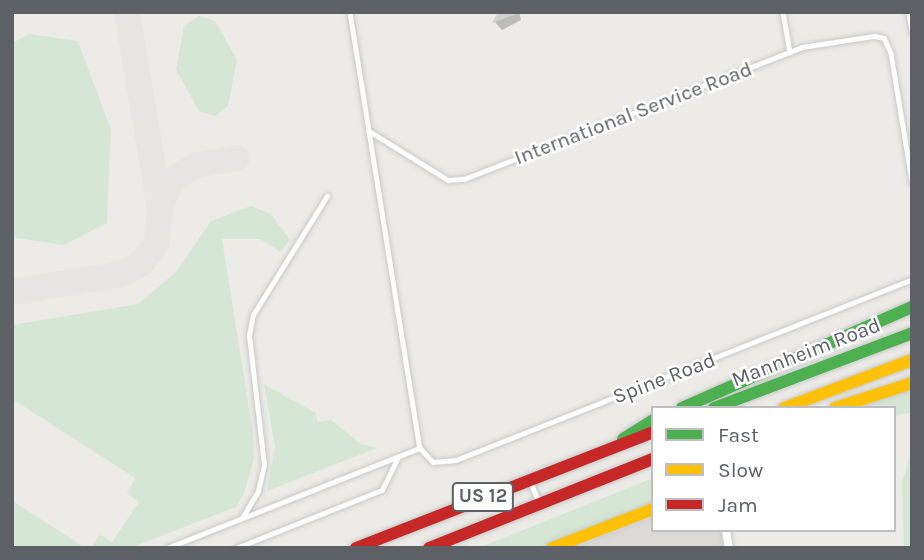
<!DOCTYPE html>
<html>
<head>
<meta charset="utf-8">
<style>
	body { margin:0 }
	#map { position:relative; width:924px; height:560px; overflow:hidden; background:#ecebe7; font-family:Karla,sans-serif }
	div>[style] { position:absolute }
	.industrial>* { inset:0; background:#dcdad7 }
	.green>* { inset:0; background:#d5e7d4 }
	.shadow>* { inset:0; background:#0003 }
	.taxiway>* { height:26px; margin:-13px; padding:0 13px; transform-origin:13px; border-radius:13px; background:#e8e6e4 }
	.building>* { inset:0; background:#d3d2d0 }
	.roads { filter:drop-shadow(0 0 2px #c9c9c9) drop-shadow(0 0 2px #c9c9c9) }
	.lane>* { height:4.5px; margin:-2.25px; padding:0 2.25px; transform-origin:2.25px; border-radius:2.25px; background:#fcfcfb }
	.street>* { height:8px; margin:-4px; padding:0 4px; transform-origin:4px; border-radius:4px; background:#fcfcfb }
	.fast>* { height:12px; margin:-6px; padding:0 6px; transform-origin:6px; border-radius:6px; background:#4caf50 }
	.slow>* { height:12px; margin:-6px; padding:0 6px; transform-origin:6px; border-radius:6px; background:#ffc107 }
	.jam>* { height:12px; margin:-6px; padding:0 6px; transform-origin:6px; border-radius:6px; background:#c62828 }
	span { translate:-50% -50%; white-space:nowrap; text-align:center; line-height:1.15; -webkit-text-stroke:5px #fff; paint-order:stroke }
	.shield-label span { padding:2px 5px; background:#fff; border:2px solid; border-radius:5px; -webkit-text-stroke-width:0 }
	.shield-label { font-size:19px; color:#5d6064; font-weight:700 }
	.street-label { font-size:21px; color:#5d6064 }
	.frame { position:absolute; inset:0; border:14px solid #5d6064; pointer-events:none }
	.legend { position:absolute; left:651px; top:406px; width:245px; height:126px; box-sizing:border-box; background:#fff; border:2px solid #bebfc1; margin:0; padding:9px 12px; list-style:none; font-size:21px; color:#5d6064 }
	.legend li { display:flex; align-items:center; gap:14px; height:35px }
	.legend b { width:35px; border:2px solid #bebfc1 }
</style>
</head>
<body>
<div id="map">
	<div class="industrial">
		<i style="clip-path:polygon(653px 517px,653px 530px,721px 530px,724px 548px,573px 548px)"></i>
	</div>
	<div class="green">
		<i style="clip-path:polygon(199px 16px,215px 21px,237px 60px,228px 106px,215px 116px,199px 111px,176px 70px,184px 26px)"></i>
		<i style="clip-path:polygon(30px 34px,78px 41px,111px 130px,107px 223px,64px 245px,16px 238px,12px 227px,12px 43px)"></i>
		<i style="clip-path:polygon(251px 206px,271px 214px,290px 240px,281px 252px,260px 239px,222px 239px,253px 433px,254px 459px,244px 494px,236px 507px,130px 548px,91px 548px,100px 534px,112px 542px,139px 502px,127px 493px,135px 478px,12px 399px,12px 325px,138px 304px,176px 272px,211px 221px)"></i>
		<i style="clip-path:polygon(264px 384px,316px 413px,317px 422px,331px 420px,361px 444px,377px 448px,267px 491px,275px 446px)"></i>
		<i style="clip-path:polygon(912px 390px,912px 419px,910px 413px,894px 416px,894px 408px,855px 408px)"></i>
		<i style="clip-path:polygon(912px 451px,912px 548px,904px 548px,902px 483px)"></i>
		<i style="clip-path:polygon(653px 478px,653px 504px,538px 548px,478px 548px)"></i>
		<i style="clip-path:polygon(12px 501px,86px 548px,12px 548px)"></i>
	</div>
	<div class="shadow">
		<i style="clip-path:polygon(500px 12px,519px 12px,521px 20px,502px 30px,495px 22px)"></i>
	</div>
	<div class="taxiway">
		<i style="left:160px;top:208px;width:29px;rotate:-68deg"></i>
		<i style="left:171px;top:181px;width:30px;rotate:-33deg"></i>
		<i style="left:196px;top:165px;width:41px;rotate:-9.9deg"></i>
		<i style="left:12px;top:292px;width:111px;rotate:-9.3deg"></i>
		<i style="left:122px;top:274px;width:23px;rotate:-29deg"></i>
		<i style="left:142px;top:263px;width:26px;rotate:-54deg"></i>
		<i style="left:157px;top:242px;width:34px;rotate:-85deg"></i>
		<i style="left:160px;top:208px;width:199px;rotate:-99.6deg"></i>
	</div>
	<div class="building">
		<i style="clip-path:polygon(498px 12px,518px 12px,519px 13px,492px 23px)"></i>
	</div>
	<div class="roads">
		<div class="lane">
			<i style="left:350px;top:12px;width:121px;rotate:80.9deg"></i>
			<i style="left:369px;top:131px;width:93px;rotate:31.8deg"></i>
			<i style="left:448px;top:180px;width:16px;rotate:-4deg"></i>
			<i style="left:464px;top:179px;width:363px;rotate:-21.3deg"></i>
			<i style="left:802px;top:47px;width:73px;rotate:-8.7deg"></i>
			<i style="left:874px;top:36px;width:10px;rotate:11deg"></i>
			<i style="left:884px;top:38px;width:17px;rotate:65deg"></i>
			<i style="left:891px;top:53px;width:130px;rotate:80.7deg"></i>
			<i style="left:783px;top:12px;width:41px;rotate:80.1deg"></i>
			<i style="left:909px;top:12px;width:19px;rotate:81deg"></i>
			<i style="left:369px;top:131px;width:321px;rotate:80.9deg"></i>
			<i style="left:420px;top:448px;width:19px;rotate:47deg"></i>
			<i style="left:433px;top:462px;width:23px;rotate:-5deg"></i>
			<i style="left:456px;top:460px;width:491px;rotate:-21.6deg"></i>
			<i style="left:531px;top:483px;width:23px;rotate:67deg"></i>
			<i style="left:242px;top:518px;width:31px;rotate:-59deg"></i>
			<i style="left:258px;top:491px;width:27px;rotate:-77deg"></i>
			<i style="left:264px;top:465px;width:131px;rotate:-96.6deg"></i>
			<i style="left:249px;top:335px;width:20px;rotate:-79deg"></i>
			<i style="left:253px;top:315px;width:140px;rotate:-58.1deg"></i>
			<i style="left:167px;top:548px;width:272px;rotate:-21.6deg"></i>
			<i style="left:236px;top:548px;width:157px;rotate:-21.7deg"></i>
			<i style="left:382px;top:490px;width:37px;rotate:-64deg"></i>
		</div>
		<div class="street">
			<i style="left:726px;top:530px;width:18px;rotate:81deg"></i>
		</div>
		<div class="fast">
			<i style="left:682px;top:408px;width:251px;rotate:-23.7deg"></i>
			<i style="left:714px;top:408px;width:212px;rotate:-20.7deg"></i>
			<i style="left:623px;top:439px;width:36px;rotate:-32deg"></i>
		</div>
		<div class="slow">
			<i style="left:784px;top:408px;width:137px;rotate:-20.6deg"></i>
			<i style="left:835px;top:408px;width:81px;rotate:-18deg"></i>
			<i style="left:552px;top:548px;width:108px;rotate:-21.1deg"></i>
		</div>
		<div class="jam">
			<i style="left:356px;top:548px;width:319px;rotate:-21.3deg"></i>
			<i style="left:429px;top:548px;width:241px;rotate:-21.7deg"></i>
		</div>
	</div>
	<div class="shield-label">
		<span style="left:483px;top:497px">US 12</span>
	</div>
	<div class="street-label">
		<span style="left:633px;top:113px;rotate:-21deg">International Service Road</span>
		<span style="left:806px;top:352px;rotate:-21deg">Mannheim Road</span>
		<span style="left:664px;top:378px;rotate:-21deg">Spine Road</span>
	</div>
	<div class="frame"></div>
	<ul class="legend">
	<li><b style="height:9px;background:#4caf50"></b>Fast</li>
	<li><b style="height:9px;background:#ffc107"></b>Slow</li>
	<li><b style="height:9px;background:#c62828"></b>Jam</li>
	</ul>
</div>
</body>
</html>
